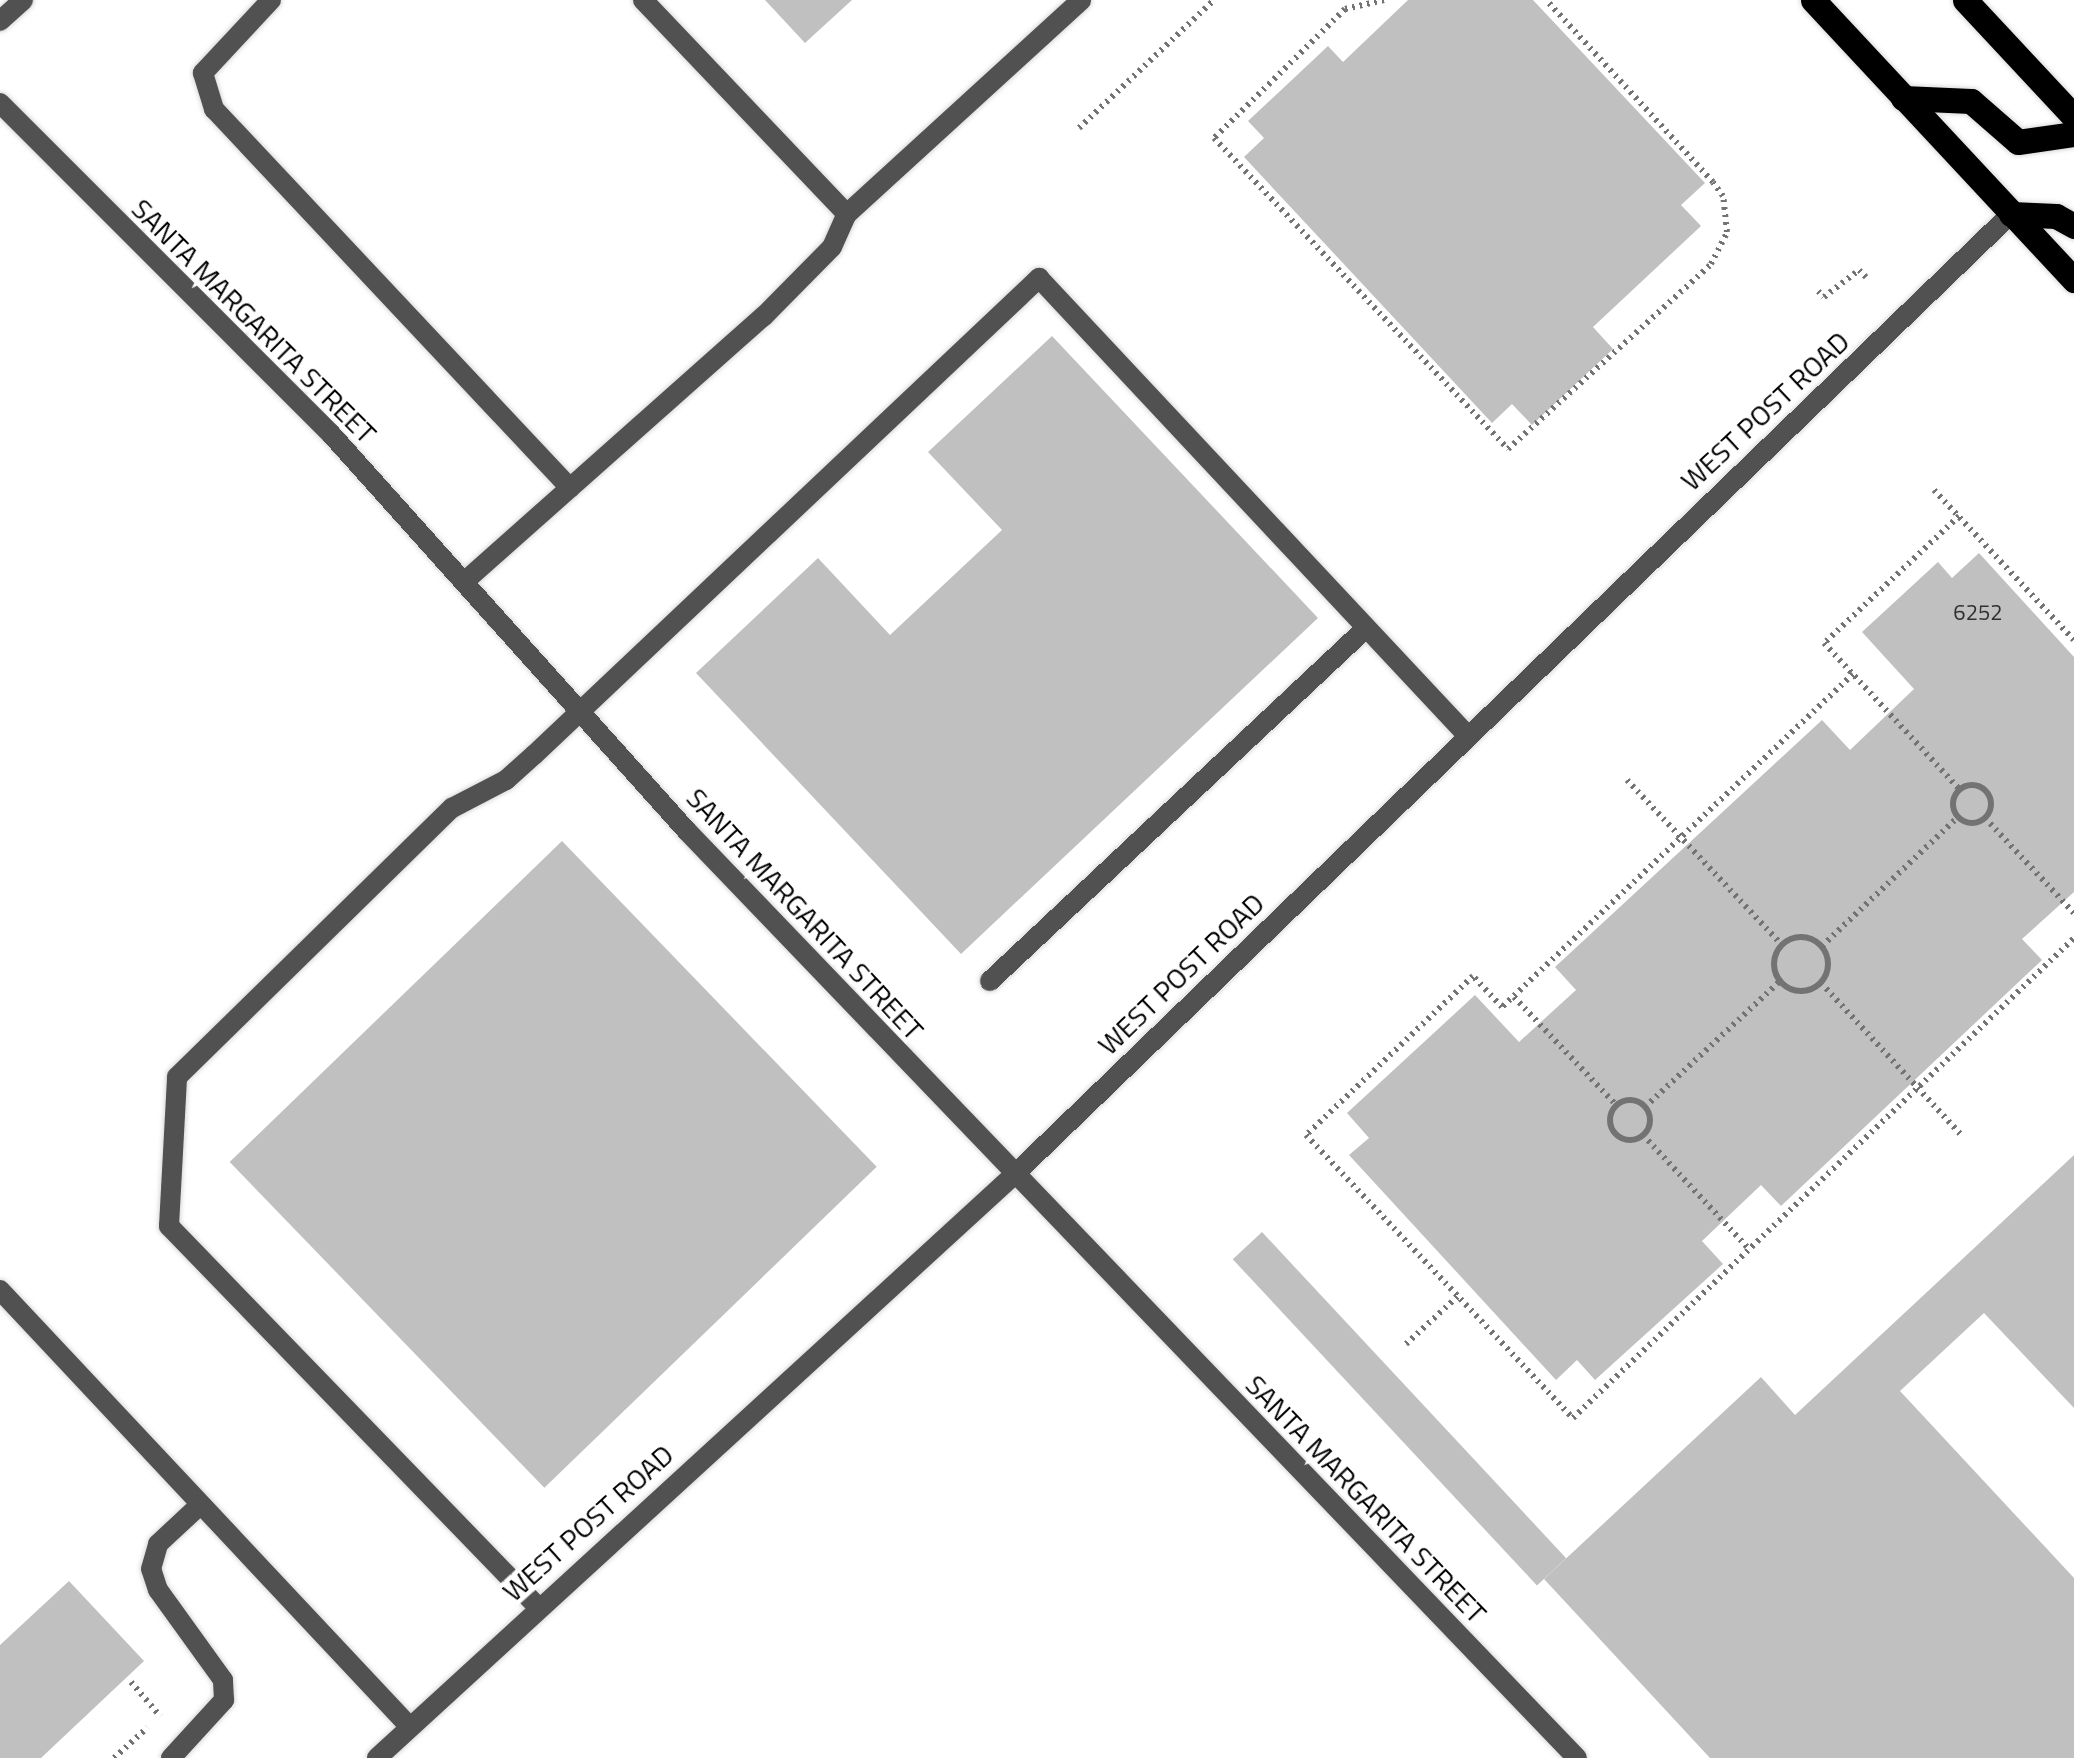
<!DOCTYPE html>
<html>
<head>
<meta charset="utf-8">
<style>
	body { margin:0 }
	#map { position:relative; width:2074px; height:1758px; overflow:hidden; background:#fff; font-family:"Titillium Web",sans-serif }
	div>[style] { position:absolute }
	.building>* { inset:0; background:#c0c0c0; transform-origin:0 0 }
	.path>* { height:6px; margin-top:-3px; transform-origin:0; background:repeating-linear-gradient(90deg,#737373 0 2.5px,transparent 0 7.5px) }
	.path>.ring { margin:-3px; padding:0; box-sizing:content-box; background:none; border:6px solid #737373; border-radius:50% }
	.roads { filter:drop-shadow(0 0 2px #dbdbdb) drop-shadow(0 0 2px #dbdbdb) }
	.lane>* { height:20px; margin:-10px; padding:0 10px; transform-origin:10px; border-radius:10px; background:#515151 }
	.street>* { height:20px; margin:-10px; padding:0 10px; transform-origin:10px; border-radius:10px; background:#515151 }
	.primary>* { height:25px; margin:-12.5px; padding:0 12.5px; transform-origin:12.5px; border-radius:12.5px; background:#000 }
	span { translate:-50% -50%; white-space:nowrap; text-align:center; line-height:1.15; -webkit-text-stroke:9px #fff; paint-order:stroke }
	.number-label { font-size:22px; color:#303030 }
	.number-label span { -webkit-text-stroke-width:0 }
	.street-label { font-size:28px; color:#000 }
</style>
</head>
<body>
<div id="map">
	<div class="building">
		<i style="clip-path:polygon(765px 0,852px 0,805px 43px)"></i>
		<i style="clip-path:polygon(1408px 0,1533px 0,1705px 183px,1681px 205px,1701px 226px,1593px 327px,1613px 349px,1532px 425px,1512px 404px,1492px 423px,1244px 157px,1264px 138px,1248px 121px,1328px 46px,1343px 62px)"></i>
		<i style="clip-path:polygon(1052px 336px,1318px 618px,961px 954px,696px 673px,818px 558px,890px 635px,1002px 530px,928px 452px)"></i>
		<i style="clip-path:polygon(1979px 553px,2074px 657px,2074px 892px,2022px 939px,2042px 960px,1781px 1206px,1761px 1185px,1702px 1241px,1723px 1264px,1595px 1380px,1577px 1360px,1556px 1380px,1349px 1155px,1369px 1138px,1347px 1113px,1475px 995px,1519px 1042px,1576px 990px,1555px 967px,1822px 720px,1850px 750px,1914px 689px,1862px 632px,1938px 562px,1952px 578px)"></i>
		<i style="left:562px;top:841px;width:453px;height:462px;rotate:46deg"></i>
		<i style="clip-path:polygon(2074px 1155px,2074px 1408px,1984px 1313px,1900px 1391px,2074px 1578px,2074px 1758px,1710px 1758px,1544px 1579px,1761px 1377px,1795px 1415px)"></i>
		<i style="left:1262px;top:1232px;width:446px;height:40px;rotate:47deg"></i>
		<i style="clip-path:polygon(69px 1581px,144px 1661px,41px 1758px,0 1758px,0 1645px)"></i>
	</div>
	<div class="path">
		<i style="left:1384px;top:0;width:40px;rotate:167deg"></i>
		<i style="left:1345px;top:9px;width:184px;rotate:135.4deg"></i>
		<i style="left:1214px;top:138px;width:428px;rotate:46.6deg"></i>
		<i style="left:1508px;top:449px;width:275px;rotate:-42.3deg"></i>
		<i style="left:1711px;top:264px;width:36px;rotate:-63deg"></i>
		<i style="left:1727px;top:232px;width:36px;rotate:-96deg"></i>
		<i style="left:1723px;top:196px;width:17px;rotate:-126deg"></i>
		<i style="left:1713px;top:182px;width:247px;rotate:-132.5deg"></i>
		<i style="left:1079px;top:128px;width:186px;rotate:-43.5deg"></i>
		<i style="left:1818px;top:291px;width:8px;rotate:45deg"></i>
		<i style="left:1824px;top:297px;width:44px;rotate:-37.6deg"></i>
		<i style="left:1859px;top:270px;width:10px;rotate:45deg"></i>
		<i style="left:1934px;top:490px;width:205px;rotate:47deg"></i>
		<i style="left:1959px;top:516px;width:185px;rotate:136.7deg"></i>
		<i style="left:1824px;top:643px;width:199px;rotate:47.2deg"></i>
		<i style="left:1853px;top:674px;width:484px;rotate:136.5deg"></i>
		<i style="left:1502px;top:1007px;width:42px;rotate:-133.1deg"></i>
		<i style="left:1473px;top:976px;width:231px;rotate:136.4deg"></i>
		<i style="left:1306px;top:1135px;width:389px;rotate:46.7deg"></i>
		<i style="left:1573px;top:1418px;width:694px;rotate:-43.77deg"></i>
		<i style="left:1627px;top:780px;width:226px;rotate:46.8deg"></i>
		<i class="ring" style="left:1953px;top:785px;width:32px;height:32px"></i>
		<i style="left:1985px;top:818px;width:130px;rotate:46.9deg"></i>
		<i class="ring" style="left:1774px;top:937px;width:48px;height:48px"></i>
		<i style="left:1822px;top:946px;width:186px;rotate:-43.5deg"></i>
		<i style="left:1821px;top:983px;width:208px;rotate:47.3deg"></i>
		<i style="left:1514px;top:997px;width:149px;rotate:46.6deg"></i>
		<i class="ring" style="left:1610px;top:1100px;width:34px;height:34px"></i>
		<i style="left:1645px;top:1107px;width:183px;rotate:-43deg"></i>
		<i style="left:1643px;top:1135px;width:156px;rotate:47.1deg"></i>
		<i style="left:1406px;top:1344px;width:71px;rotate:-42.7deg"></i>
		<i style="left:131px;top:1682px;width:45px;rotate:49.5deg"></i>
		<i style="left:114px;top:1758px;width:45px;rotate:-42.3deg"></i>
	</div>
	<div class="roads">
		<div class="lane">
			<i style="left:271px;top:0;width:100px;rotate:133deg"></i>
			<i style="left:203px;top:73px;width:38px;rotate:73deg"></i>
			<i style="left:214px;top:109px;width:520px;rotate:46.79deg"></i>
			<i style="left:643px;top:0;width:296px;rotate:46.4deg"></i>
			<i style="left:847px;top:214px;width:317px;rotate:-42.4deg"></i>
			<i style="left:0;top:21px;width:31px;rotate:-42deg"></i>
			<i style="left:464px;top:582px;width:400px;rotate:-41.6deg"></i>
			<i style="left:763px;top:317px;width:98px;rotate:-45.4deg"></i>
			<i style="left:832px;top:247px;width:36px;rotate:-66deg"></i>
			<i style="left:990px;top:981px;width:514px;rotate:-43.19deg"></i>
			<i style="left:0;top:1290px;width:599px;rotate:46.83deg"></i>
			<i style="left:537px;top:1606px;width:529px;rotate:-134.08deg"></i>
			<i style="left:169px;top:1226px;width:149px;rotate:-86.9deg"></i>
			<i style="left:177px;top:1077px;width:385px;rotate:-44.4deg"></i>
			<i style="left:452px;top:808px;width:61px;rotate:-27.4deg"></i>
			<i style="left:506px;top:780px;width:38px;rotate:-42deg"></i>
			<i style="left:534px;top:755px;width:695px;rotate:-43.37deg"></i>
			<i style="left:1039px;top:278px;width:626px;rotate:46.88deg"></i>
			<i style="left:171px;top:1758px;width:79px;rotate:-47.6deg"></i>
			<i style="left:224px;top:1700px;width:20px;rotate:-93deg"></i>
			<i style="left:223px;top:1680px;width:111px;rotate:-125.8deg"></i>
			<i style="left:158px;top:1590px;width:22px;rotate:-108deg"></i>
			<i style="left:151px;top:1569px;width:26px;rotate:-74deg"></i>
			<i style="left:158px;top:1544px;width:57px;rotate:-42.9deg"></i>
		</div>
		<div class="street">
			<i style="left:0;top:103px;width:468px;rotate:45deg"></i>
			<i style="left:331px;top:434px;width:533px;rotate:48.12deg"></i>
			<i style="left:687px;top:831px;width:1285px;rotate:46.17deg"></i>
			<i style="left:377px;top:1758px;width:865px;rotate:-42.47deg"></i>
			<i style="left:1015px;top:1174px;width:1383px;rotate:-43.95deg"></i>
		</div>
		<div class="primary">
			<i style="left:1813px;top:0;width:383px;rotate:47deg"></i>
			<i style="left:1965px;top:0;width:160px;rotate:47deg"></i>
			<i style="left:1903px;top:98px;width:68px;rotate:2.5deg"></i>
			<i style="left:1971px;top:101px;width:62px;rotate:41.1deg"></i>
			<i style="left:2018px;top:142px;width:57px;rotate:-8.1deg"></i>
			<i style="left:2011px;top:214px;width:45px;rotate:2.5deg"></i>
			<i style="left:2056px;top:216px;width:21px;rotate:29deg"></i>
		</div>
	</div>
	<div class="number-label">
		<span style="left:1978px;top:613px">6252</span>
	</div>
	<div class="street-label">
		<span style="left:254px;top:321px;rotate:45deg">SANTA MARGARITA STREET</span>
		<span style="left:1765px;top:411px;rotate:-43deg">WEST POST ROAD</span>
		<span style="left:805px;top:914px;rotate:47deg">SANTA MARGARITA STREET</span>
		<span style="left:1181px;top:974px;rotate:-44deg">WEST POST ROAD</span>
		<span style="left:1366px;top:1499px;rotate:46deg">SANTA MARGARITA STREET</span>
		<span style="left:588px;top:1523px;rotate:-42deg">WEST POST ROAD</span>
	</div>
</div>
</body>
</html>
